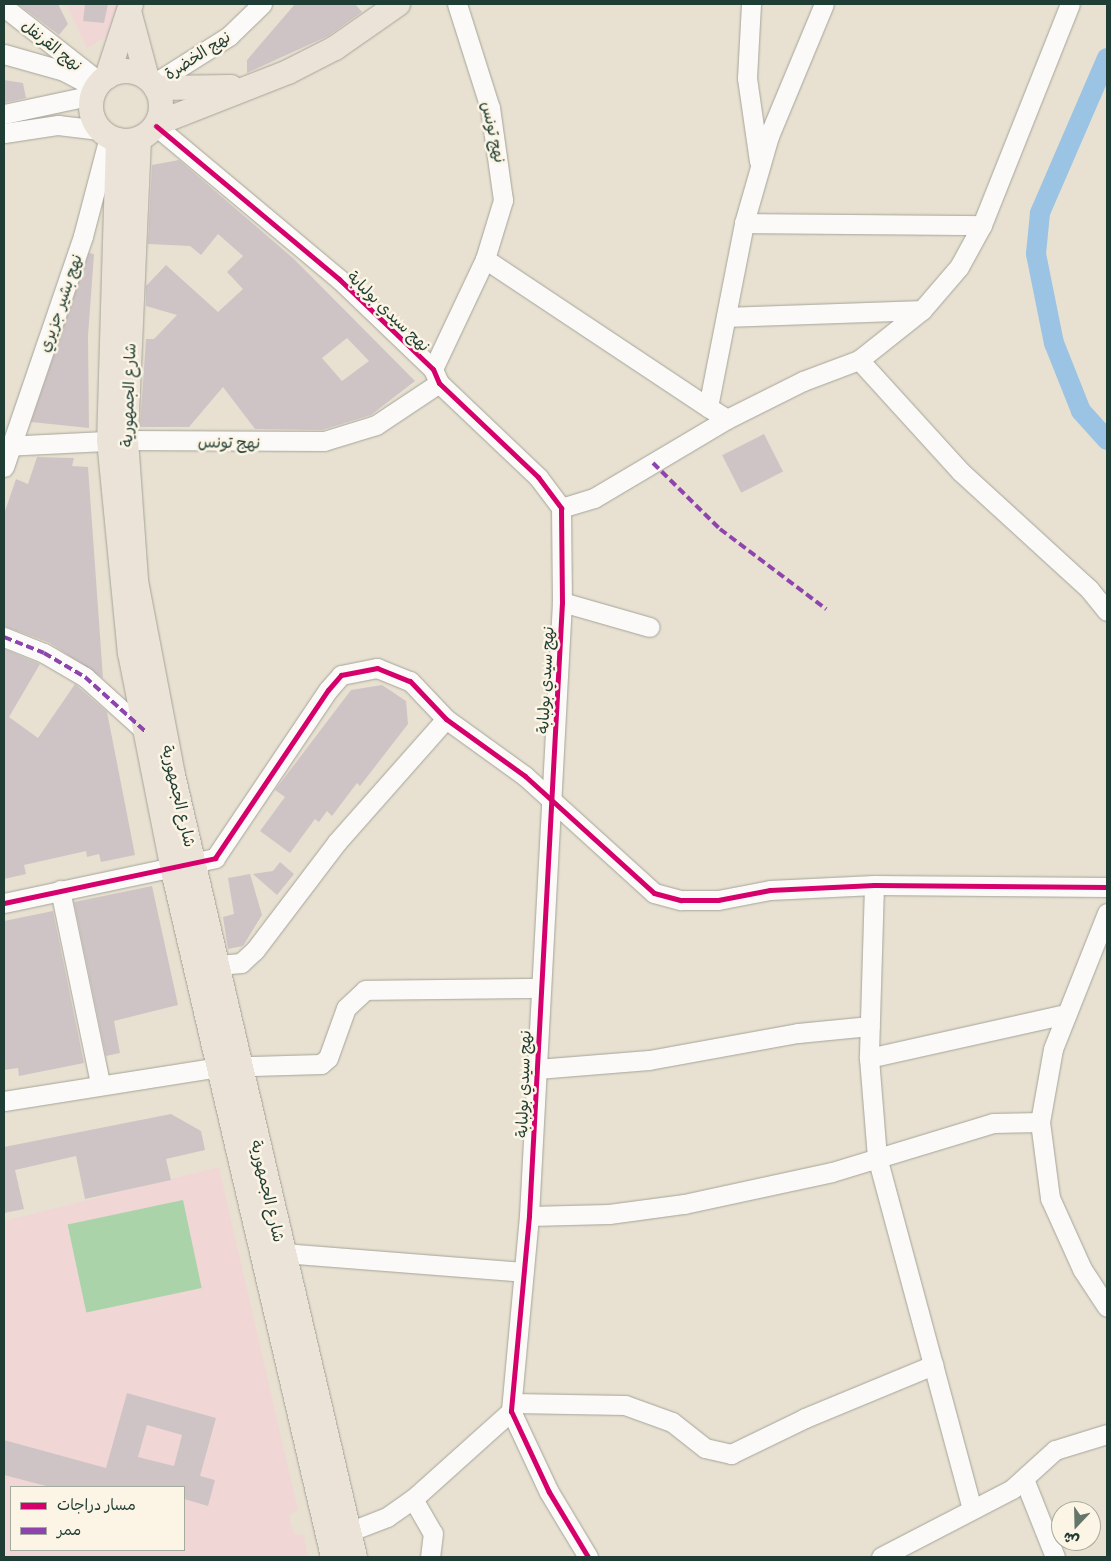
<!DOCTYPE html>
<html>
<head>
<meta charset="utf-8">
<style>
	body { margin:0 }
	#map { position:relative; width:1111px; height:1561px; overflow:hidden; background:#e8e1d1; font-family:"Patrick Hand","Playpen Sans Arabic",sans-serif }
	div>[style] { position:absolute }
	.built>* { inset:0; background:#f0d7d5 }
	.green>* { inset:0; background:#aad3aa; transform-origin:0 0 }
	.canal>* { height:20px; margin:-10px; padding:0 10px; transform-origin:10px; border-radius:10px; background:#9ac3e4 }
	.building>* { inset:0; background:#cfc4c5; transform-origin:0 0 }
	.roads { filter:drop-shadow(0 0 1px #a4a49a) drop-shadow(0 0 1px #a4a49a) }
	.minor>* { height:19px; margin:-9.5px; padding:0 9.5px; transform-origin:9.5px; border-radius:9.5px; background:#fcfaf8 }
	.major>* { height:24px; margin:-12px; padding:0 12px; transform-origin:12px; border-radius:12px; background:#ebe3d7 }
	.major>.ring { margin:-12px; padding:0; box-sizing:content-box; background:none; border:24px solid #ebe3d7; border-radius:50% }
	.quiet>* { height:4px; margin-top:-2px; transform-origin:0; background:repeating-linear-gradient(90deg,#8e44ad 0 8px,transparent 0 12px) }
	.cycleway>* { height:5px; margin:-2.5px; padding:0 2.5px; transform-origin:2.5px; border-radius:2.5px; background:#d6006c }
	span { translate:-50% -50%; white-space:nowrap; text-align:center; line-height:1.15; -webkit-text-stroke:5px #fcf5e5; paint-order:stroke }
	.street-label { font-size:16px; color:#1f3d34 }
	.frame { position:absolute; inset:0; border:5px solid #1f3d34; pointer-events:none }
	.legend { position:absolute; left:10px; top:1486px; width:175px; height:65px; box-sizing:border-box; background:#fcf5e5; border:1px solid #a4ab9e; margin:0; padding:6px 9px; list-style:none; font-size:15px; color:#1f3d34 }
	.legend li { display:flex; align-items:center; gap:10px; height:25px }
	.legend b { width:25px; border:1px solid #a4ab9e }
	.north { position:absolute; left:1051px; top:1501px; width:50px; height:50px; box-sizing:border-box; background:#fcf5e5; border:1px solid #a4ab9e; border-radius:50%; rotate:201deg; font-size:14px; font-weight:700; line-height:20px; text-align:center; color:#1f3d34 }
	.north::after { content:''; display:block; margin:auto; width:18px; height:22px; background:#65766b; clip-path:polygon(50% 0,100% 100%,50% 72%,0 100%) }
</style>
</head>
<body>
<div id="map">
	<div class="built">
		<i style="clip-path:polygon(66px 4px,119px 4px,118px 30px,87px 48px)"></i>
		<i style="clip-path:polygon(evenodd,219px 1167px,298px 1510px,289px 1515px,294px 1534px,304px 1535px,308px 1557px,4px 1557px,4px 1221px,219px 1167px,11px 1487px,184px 1487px,184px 1550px,11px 1550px,11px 1487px)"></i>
	</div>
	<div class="green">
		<i style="left:183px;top:1200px;width:90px;height:118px;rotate:78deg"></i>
	</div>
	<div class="canal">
		<i style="left:1107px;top:58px;width:169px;rotate:113.4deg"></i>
		<i style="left:1040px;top:213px;width:41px;rotate:95.6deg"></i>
		<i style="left:1036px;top:254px;width:91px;rotate:78.6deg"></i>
		<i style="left:1054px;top:343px;width:73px;rotate:68.3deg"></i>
		<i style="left:1081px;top:411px;width:39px;rotate:48deg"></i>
	</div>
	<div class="building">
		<i style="clip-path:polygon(18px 4px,58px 4px,68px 24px,59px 35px)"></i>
		<i style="clip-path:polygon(85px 4px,108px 4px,104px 23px,83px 21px)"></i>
		<i style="clip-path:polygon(295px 4px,355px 4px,362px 12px,328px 36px,247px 73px,247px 60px)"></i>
		<i style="clip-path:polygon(4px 80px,23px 83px,26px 98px,4px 103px)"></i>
		<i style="clip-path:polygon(evenodd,179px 160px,294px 259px,415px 381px,371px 415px,322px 430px,255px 429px,223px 387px,189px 427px,140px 427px,146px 339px,154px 339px,177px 315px,146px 306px,146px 286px,166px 265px,218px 312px,243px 289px,227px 272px,243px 256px,218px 234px,201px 255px,190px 246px,148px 244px,152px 165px,179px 160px,347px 338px,369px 361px,342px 381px,322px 358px,347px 338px)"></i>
		<i style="clip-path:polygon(89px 253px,94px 254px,88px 336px,89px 428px,31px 422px)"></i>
		<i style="left:764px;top:434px;width:42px;height:47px;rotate:63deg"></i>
		<i style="clip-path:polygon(37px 457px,74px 458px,72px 466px,88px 467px,103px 678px,50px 643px,4px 626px,4px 514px,16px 479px,28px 484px)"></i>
		<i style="clip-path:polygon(4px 649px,40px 664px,9px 717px,38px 738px,75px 684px,107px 712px,135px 855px,101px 862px,99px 854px,87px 857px,86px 851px,24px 865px,26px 874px,4px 879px)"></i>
		<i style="clip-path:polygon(382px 685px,406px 701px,408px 724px,360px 786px,357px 783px,332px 816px,327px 811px,319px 822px,315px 819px,290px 853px,260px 831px,285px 797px,275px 790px,351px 690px)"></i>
		<i style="clip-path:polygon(280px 862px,294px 874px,277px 895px,253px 874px,273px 871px)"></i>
		<i style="clip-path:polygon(250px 874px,262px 915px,243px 946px,228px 949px,223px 917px,234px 914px,228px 878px)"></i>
		<i style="clip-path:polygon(152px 886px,178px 1005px,114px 1021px,120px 1053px,106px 1056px,74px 902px)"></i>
		<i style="clip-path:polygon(53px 911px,84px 1063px,19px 1076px,18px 1068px,4px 1070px,4px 921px)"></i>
		<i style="clip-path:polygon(171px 1114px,201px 1131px,205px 1150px,166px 1159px,171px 1180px,85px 1199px,76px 1156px,15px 1170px,24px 1209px,4px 1213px,4px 1147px)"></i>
		<i style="clip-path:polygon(evenodd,127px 1393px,216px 1418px,200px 1476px,215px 1480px,208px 1506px,184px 1499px,184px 1487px,50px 1487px,4px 1475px,4px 1440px,106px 1468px,127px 1393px,147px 1425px,182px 1435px,174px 1466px,138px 1457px,147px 1425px)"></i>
	</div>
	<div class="roads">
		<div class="minor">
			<i style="left:751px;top:4px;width:74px;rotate:93.1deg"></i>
			<i style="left:747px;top:78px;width:84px;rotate:81.8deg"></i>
			<i style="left:4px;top:7px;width:123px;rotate:38.1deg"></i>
			<i style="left:4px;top:54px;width:62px;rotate:15.8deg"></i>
			<i style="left:64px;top:71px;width:24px;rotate:28deg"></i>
			<i style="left:153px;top:84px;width:90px;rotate:-32.3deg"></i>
			<i style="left:229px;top:36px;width:46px;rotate:-44.1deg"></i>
			<i style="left:4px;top:114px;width:91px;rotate:-12.1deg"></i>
			<i style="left:156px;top:126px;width:239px;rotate:39.9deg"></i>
			<i style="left:339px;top:279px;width:130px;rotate:43.8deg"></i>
			<i style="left:433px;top:369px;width:15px;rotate:67deg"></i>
			<i style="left:439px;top:383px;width:137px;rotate:43.5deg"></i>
			<i style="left:538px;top:477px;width:39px;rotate:53deg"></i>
			<i style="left:561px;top:508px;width:94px;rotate:89.4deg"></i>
			<i style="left:562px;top:602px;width:615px;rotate:93.08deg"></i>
			<i style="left:529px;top:1216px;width:196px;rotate:95.3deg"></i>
			<i style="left:511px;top:1411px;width:89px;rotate:64.9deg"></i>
			<i style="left:549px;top:1492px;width:76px;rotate:59deg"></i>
			<i style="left:4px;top:133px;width:55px;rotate:-8.4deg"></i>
			<i style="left:58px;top:125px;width:42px;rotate:6.8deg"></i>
			<i style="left:744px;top:223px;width:238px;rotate:0.5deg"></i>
			<i style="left:485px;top:259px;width:268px;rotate:33.6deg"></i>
			<i style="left:726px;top:317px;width:196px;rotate:-2deg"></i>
			<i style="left:859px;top:360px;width:151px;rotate:47.7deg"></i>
			<i style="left:961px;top:472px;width:173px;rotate:42.4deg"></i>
			<i style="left:1089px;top:589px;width:28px;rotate:51deg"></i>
			<i style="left:433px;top:369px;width:122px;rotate:-64.7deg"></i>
			<i style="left:485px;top:259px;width:62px;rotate:-73deg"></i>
			<i style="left:503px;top:200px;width:93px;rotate:-98deg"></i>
			<i style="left:490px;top:108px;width:109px;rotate:-107.6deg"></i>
			<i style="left:727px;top:419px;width:22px;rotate:-148deg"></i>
			<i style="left:708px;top:407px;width:187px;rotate:-78.9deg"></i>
			<i style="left:744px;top:223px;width:91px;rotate:-74deg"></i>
			<i style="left:769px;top:136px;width:143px;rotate:-67.4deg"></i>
			<i style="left:4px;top:446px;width:122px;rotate:-2.8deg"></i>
			<i style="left:126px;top:440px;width:198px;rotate:0.3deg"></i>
			<i style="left:324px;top:441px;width:54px;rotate:-17.1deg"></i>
			<i style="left:376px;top:425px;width:76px;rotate:-33.7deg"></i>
			<i style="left:4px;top:467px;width:244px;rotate:-71.1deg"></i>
			<i style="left:83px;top:236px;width:102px;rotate:-75.3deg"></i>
			<i style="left:561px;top:508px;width:34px;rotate:-17deg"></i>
			<i style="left:594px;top:498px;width:155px;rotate:-30.7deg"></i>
			<i style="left:727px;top:419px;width:85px;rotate:-26.6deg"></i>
			<i style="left:803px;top:381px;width:60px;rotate:-20.6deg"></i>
			<i style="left:859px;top:360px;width:80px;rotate:-38.4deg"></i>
			<i style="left:922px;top:310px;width:57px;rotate:-49.3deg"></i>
			<i style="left:959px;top:267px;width:48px;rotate:-61.3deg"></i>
			<i style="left:982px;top:225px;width:238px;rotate:-68.3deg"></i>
			<i style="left:562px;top:602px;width:91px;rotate:15.9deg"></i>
			<i style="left:4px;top:637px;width:43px;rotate:21.8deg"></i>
			<i style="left:44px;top:653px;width:48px;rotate:30.3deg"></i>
			<i style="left:85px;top:677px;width:81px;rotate:42deg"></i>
			<i style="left:874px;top:885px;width:173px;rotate:91.7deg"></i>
			<i style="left:869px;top:1058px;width:99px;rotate:85.4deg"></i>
			<i style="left:877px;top:1157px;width:364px;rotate:74.9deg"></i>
			<i style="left:60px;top:890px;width:198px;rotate:78.3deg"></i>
			<i style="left:4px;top:903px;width:216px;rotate:-12deg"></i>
			<i style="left:215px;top:858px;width:202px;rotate:-56.1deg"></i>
			<i style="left:328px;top:690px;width:20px;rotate:-49deg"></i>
			<i style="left:341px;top:675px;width:37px;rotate:-11deg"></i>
			<i style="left:377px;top:668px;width:35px;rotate:22deg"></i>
			<i style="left:410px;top:681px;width:52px;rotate:46.5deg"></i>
			<i style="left:446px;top:719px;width:97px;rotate:35.8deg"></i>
			<i style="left:525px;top:776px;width:174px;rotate:42.2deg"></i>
			<i style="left:654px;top:893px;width:28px;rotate:15deg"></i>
			<i style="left:681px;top:900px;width:37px"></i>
			<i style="left:718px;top:900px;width:53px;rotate:-10.9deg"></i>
			<i style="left:770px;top:890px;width:104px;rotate:-2.8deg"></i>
			<i style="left:874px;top:885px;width:233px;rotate:0.5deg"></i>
			<i style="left:1107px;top:913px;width:146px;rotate:111.7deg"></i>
			<i style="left:1053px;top:1049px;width:74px;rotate:100.1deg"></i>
			<i style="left:1040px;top:1122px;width:77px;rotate:82.5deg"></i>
			<i style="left:1050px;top:1198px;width:78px;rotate:65.7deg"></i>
			<i style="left:1082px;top:1269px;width:45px;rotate:56.7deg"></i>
			<i style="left:218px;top:965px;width:23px;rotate:-5deg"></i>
			<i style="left:241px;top:963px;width:19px;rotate:-43deg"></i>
			<i style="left:255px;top:950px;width:136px;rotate:-52.8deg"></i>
			<i style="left:337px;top:842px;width:164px;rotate:-48.5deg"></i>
			<i style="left:869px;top:1058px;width:202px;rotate:-12.6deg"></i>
			<i style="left:537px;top:1069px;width:112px;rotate:-4.6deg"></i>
			<i style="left:649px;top:1060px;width:151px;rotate:-10.3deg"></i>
			<i style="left:798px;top:1033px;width:72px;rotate:-5.6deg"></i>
			<i style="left:4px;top:1101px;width:217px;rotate:-9deg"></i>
			<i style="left:218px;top:1067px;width:103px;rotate:-1.7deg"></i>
			<i style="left:321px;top:1064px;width:9px;rotate:-41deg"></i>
			<i style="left:328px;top:1058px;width:53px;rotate:-70.2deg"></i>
			<i style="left:346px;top:1008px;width:26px;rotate:-43deg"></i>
			<i style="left:365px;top:990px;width:174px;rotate:-0.7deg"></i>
			<i style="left:529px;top:1216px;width:80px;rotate:-1.4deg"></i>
			<i style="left:609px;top:1214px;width:76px;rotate:-7.6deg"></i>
			<i style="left:684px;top:1204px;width:151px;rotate:-12.2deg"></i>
			<i style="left:832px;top:1172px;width:168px;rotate:-16.9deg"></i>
			<i style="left:993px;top:1123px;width:47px;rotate:-1.2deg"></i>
			<i style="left:283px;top:1253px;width:241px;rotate:4.5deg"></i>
			<i style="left:512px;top:1403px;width:113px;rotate:1deg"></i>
			<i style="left:625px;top:1405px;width:50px;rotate:19.9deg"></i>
			<i style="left:672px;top:1422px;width:42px;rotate:38.2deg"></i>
			<i style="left:705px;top:1448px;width:27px;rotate:13deg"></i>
			<i style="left:731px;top:1454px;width:82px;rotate:-25.9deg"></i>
			<i style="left:805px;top:1418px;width:139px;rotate:-22.5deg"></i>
			<i style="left:1024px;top:1479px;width:84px;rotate:68.3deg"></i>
			<i style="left:413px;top:1499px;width:39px;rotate:60deg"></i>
			<i style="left:433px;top:1533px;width:24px;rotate:97deg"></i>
			<i style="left:338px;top:1536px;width:53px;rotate:-21.2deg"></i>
			<i style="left:387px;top:1517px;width:32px;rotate:-35deg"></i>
			<i style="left:413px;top:1499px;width:132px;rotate:-41.9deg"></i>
			<i style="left:881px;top:1557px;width:148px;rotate:-27.4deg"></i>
			<i style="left:1012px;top:1489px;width:58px;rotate:-42.2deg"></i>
			<i style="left:1055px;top:1450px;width:54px;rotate:-17.1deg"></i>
		</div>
		<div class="major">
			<i style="left:130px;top:15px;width:65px;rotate:74.9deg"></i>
			<i class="ring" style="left:91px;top:71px;width:46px;height:46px"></i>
			<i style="left:107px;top:77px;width:77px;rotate:-71.8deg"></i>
			<i style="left:156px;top:88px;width:75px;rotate:-0.8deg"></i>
			<i style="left:158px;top:123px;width:140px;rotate:-21.4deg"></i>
			<i style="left:288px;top:72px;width:53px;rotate:-27.1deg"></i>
			<i style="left:335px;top:48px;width:77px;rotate:-34.9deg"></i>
			<i style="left:139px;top:139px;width:301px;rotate:92.5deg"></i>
			<i style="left:126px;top:440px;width:141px;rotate:85.9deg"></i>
			<i style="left:136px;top:581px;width:197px;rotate:79.2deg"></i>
			<i style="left:173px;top:775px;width:803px;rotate:76.9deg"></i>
			<i style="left:118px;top:140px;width:300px;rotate:91.7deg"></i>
			<i style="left:109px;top:440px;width:214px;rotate:84.4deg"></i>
			<i style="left:130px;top:653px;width:217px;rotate:78.8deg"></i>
			<i style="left:172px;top:866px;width:710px;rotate:76.88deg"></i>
		</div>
	</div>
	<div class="quiet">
		<i style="left:653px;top:463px;width:94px;rotate:44.6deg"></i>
		<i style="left:720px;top:529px;width:133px;rotate:37deg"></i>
		<i style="left:4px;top:637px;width:43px;rotate:21.8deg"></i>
		<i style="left:44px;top:653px;width:48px;rotate:30.3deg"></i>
		<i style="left:85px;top:677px;width:81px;rotate:42deg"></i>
	</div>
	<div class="cycleway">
		<i style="left:156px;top:126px;width:239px;rotate:39.9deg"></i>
		<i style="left:339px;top:279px;width:130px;rotate:43.8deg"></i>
		<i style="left:433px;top:369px;width:15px;rotate:67deg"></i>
		<i style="left:439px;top:383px;width:137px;rotate:43.5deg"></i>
		<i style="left:538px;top:477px;width:39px;rotate:53deg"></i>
		<i style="left:561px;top:508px;width:94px;rotate:89.4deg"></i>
		<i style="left:562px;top:602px;width:615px;rotate:93.08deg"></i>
		<i style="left:529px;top:1216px;width:196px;rotate:95.3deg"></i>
		<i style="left:511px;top:1411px;width:89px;rotate:64.9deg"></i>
		<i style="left:549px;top:1492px;width:76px;rotate:59deg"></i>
		<i style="left:4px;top:903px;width:216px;rotate:-12deg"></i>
		<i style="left:215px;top:858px;width:202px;rotate:-56.1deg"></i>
		<i style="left:328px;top:690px;width:20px;rotate:-49deg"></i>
		<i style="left:341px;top:675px;width:37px;rotate:-11deg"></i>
		<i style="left:377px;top:668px;width:35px;rotate:22deg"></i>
		<i style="left:410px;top:681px;width:52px;rotate:46.5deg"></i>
		<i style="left:446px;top:719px;width:97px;rotate:35.8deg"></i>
		<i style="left:525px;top:776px;width:174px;rotate:42.2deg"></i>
		<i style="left:654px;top:893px;width:28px;rotate:15deg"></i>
		<i style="left:681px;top:900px;width:37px"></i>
		<i style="left:718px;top:900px;width:53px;rotate:-10.9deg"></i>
		<i style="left:770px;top:890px;width:104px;rotate:-2.8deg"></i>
		<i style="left:874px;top:885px;width:233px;rotate:0.5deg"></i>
	</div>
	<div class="street-label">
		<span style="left:52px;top:45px;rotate:38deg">نهج القرنفل</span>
		<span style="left:197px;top:55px;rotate:-33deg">نهج الخضرة</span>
		<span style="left:494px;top:132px;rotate:77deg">نهج تونس</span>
		<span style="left:60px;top:303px;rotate:-71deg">نهج بشير جزيري</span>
		<span style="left:389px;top:311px;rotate:44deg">نهج سيدي بولبابة</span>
		<span style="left:128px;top:395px;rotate:-88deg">شارع الجمهورية</span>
		<span style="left:229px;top:442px;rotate:1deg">نهج تونس</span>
		<span style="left:545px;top:680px;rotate:-87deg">نهج سيدي بولبابة</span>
		<span style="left:179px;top:796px;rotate:77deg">شارع الجمهورية</span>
		<span style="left:523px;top:1084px;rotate:-88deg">نهج سيدي بولبابة</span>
		<span style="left:268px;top:1191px;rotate:77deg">شارع الجمهورية</span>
	</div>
	<div class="frame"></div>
	<ul class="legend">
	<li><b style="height:6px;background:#d6006c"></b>مسار دراجات</li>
	<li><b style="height:6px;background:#8e44ad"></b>ممر</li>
	</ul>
	<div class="north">ش</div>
</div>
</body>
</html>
